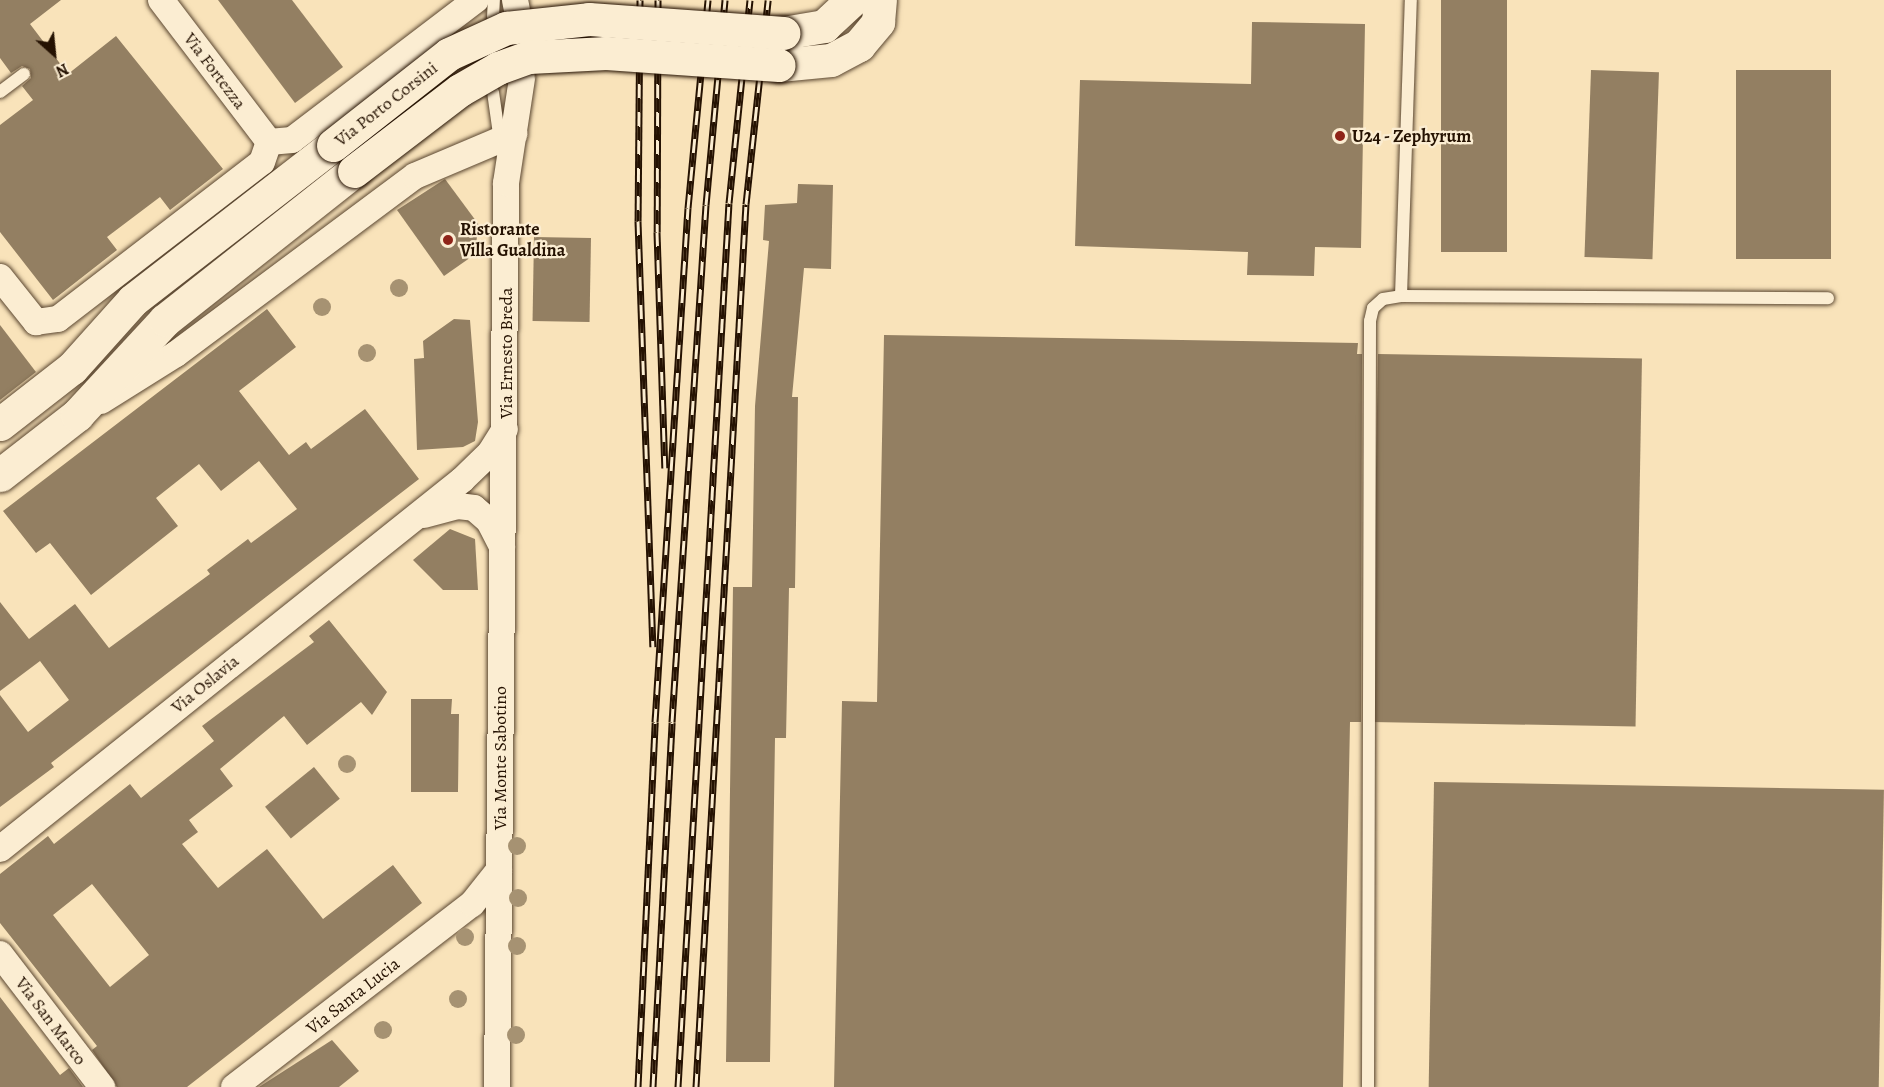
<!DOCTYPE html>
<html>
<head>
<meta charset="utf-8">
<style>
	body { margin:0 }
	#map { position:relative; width:1884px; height:1087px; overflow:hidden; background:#f9e3ba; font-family:Alegreya,serif }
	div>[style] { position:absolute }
	.building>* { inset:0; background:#937f62; transform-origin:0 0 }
	.roads { filter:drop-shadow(0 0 2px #5a4630) drop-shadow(0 0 2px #5a4630) }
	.lane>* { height:12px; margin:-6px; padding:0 6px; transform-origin:6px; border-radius:6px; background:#fbedd2 }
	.street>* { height:26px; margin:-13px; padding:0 13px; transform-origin:13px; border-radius:13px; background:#fbedd2 }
	.secondary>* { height:33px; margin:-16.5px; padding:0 16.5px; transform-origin:16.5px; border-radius:16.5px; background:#fbedd2 }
	.rail>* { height:7px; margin-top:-3.5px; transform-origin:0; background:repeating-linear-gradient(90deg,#fbedd2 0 14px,#251202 0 28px); box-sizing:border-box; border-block:2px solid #251202 }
	.bridges { filter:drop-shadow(0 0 2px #251202) drop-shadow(0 0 2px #251202) }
	.secondary-bridge>* { height:33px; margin:-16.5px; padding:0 16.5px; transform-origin:16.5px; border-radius:16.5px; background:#fbedd2 }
	.trees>* { width:18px; height:18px; margin:-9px; border-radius:50%; background:#a69272 }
	.dots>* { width:16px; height:16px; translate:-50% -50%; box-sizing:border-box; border:3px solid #fbedd2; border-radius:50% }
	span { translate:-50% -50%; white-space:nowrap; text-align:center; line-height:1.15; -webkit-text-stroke:4.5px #fbedd2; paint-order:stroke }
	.street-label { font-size:18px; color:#251202 }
	.poi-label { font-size:18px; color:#251202; font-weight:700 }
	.left { translate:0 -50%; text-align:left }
	.north { position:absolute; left:24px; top:24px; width:60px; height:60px; -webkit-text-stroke:4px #fbedd2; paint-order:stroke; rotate:153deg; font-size:16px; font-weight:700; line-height:24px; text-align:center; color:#251202 }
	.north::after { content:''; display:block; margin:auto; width:21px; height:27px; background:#251202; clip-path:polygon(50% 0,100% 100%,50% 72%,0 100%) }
</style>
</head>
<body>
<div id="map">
	<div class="building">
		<i style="clip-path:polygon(0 0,61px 0,30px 24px,68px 74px,116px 36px,223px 169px,170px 210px,160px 197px,107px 237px,117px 250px,53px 300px,0 232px,0 125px,33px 100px,22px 86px,31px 78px,30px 69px,22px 66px,11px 73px,0 58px)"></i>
		<i style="clip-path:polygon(218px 0,292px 0,343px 67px,295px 103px)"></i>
		<i style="left:1441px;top:0;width:66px;height:252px"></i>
		<i style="clip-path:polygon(1252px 22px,1365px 24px,1361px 248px,1315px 247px,1314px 276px,1247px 275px,1248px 252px,1075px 246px,1080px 80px,1251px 84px)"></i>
		<i style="left:1591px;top:70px;width:68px;height:187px;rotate:2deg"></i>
		<i style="left:1831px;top:70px;width:189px;height:95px;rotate:90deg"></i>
		<i style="clip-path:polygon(445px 179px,479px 225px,474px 255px,444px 276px,397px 210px)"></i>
		<i style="clip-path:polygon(798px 184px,833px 185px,831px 269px,804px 268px,792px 397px,798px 397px,795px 588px,789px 588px,786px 738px,775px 738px,770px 1062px,726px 1062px,733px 587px,752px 587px,755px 406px,769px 241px,763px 240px,765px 205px,797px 203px)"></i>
		<i style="left:534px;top:237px;width:57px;height:84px;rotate:1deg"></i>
		<i style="clip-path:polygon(267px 309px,296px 347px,239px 391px,289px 455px,306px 442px,311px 449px,365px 409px,419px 479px,51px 763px,54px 767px,0 807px,0 695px,28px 732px,69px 700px,40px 661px,0 691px,0 602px,29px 639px,75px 604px,109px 648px,210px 574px,207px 570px,248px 539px,251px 543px,297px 509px,259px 461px,221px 491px,199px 464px,156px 498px,178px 526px,91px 595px,50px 543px,36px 553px,3px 511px)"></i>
		<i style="clip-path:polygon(454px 319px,470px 320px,478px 422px,475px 441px,463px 447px,417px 450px,414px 359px,424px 358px,423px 341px)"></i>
		<i style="clip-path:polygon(0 325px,36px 372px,0 400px)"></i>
		<i style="clip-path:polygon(884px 335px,1358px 343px,1357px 354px,1362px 354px,1361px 722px,1350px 722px,1343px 1087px,834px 1087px,842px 701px,877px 702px)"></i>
		<i style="left:1378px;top:354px;width:264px;height:368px;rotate:1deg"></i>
		<i style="clip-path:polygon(450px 529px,475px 539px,478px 590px,443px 590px,413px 560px)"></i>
		<i style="clip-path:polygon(evenodd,329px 620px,387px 692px,372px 715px,361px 702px,307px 745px,284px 716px,220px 769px,233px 786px,189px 820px,198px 832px,182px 844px,218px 888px,267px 849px,323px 919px,393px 865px,422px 903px,187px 1087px,117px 1087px,92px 1050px,97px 1046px,0 923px,0 874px,48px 836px,54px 844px,130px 784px,141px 798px,214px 741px,202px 726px,314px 642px,309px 636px,329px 620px,92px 884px,149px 955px,110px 987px,53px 915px,92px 884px)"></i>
		<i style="clip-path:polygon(411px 699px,452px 699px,451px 714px,459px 714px,458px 792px,411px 792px)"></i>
		<i style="left:314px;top:767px;width:41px;height:63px;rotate:51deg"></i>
		<i style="left:1434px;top:782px;width:450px;height:305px;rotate:1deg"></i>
		<i style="clip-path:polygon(0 997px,60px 1075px,69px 1068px,83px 1087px,0 1087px)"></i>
		<i style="clip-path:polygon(332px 1040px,359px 1071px,339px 1087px,259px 1087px)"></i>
	</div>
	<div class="roads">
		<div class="lane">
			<i style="left:493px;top:17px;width:17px;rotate:-87deg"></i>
			<i style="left:0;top:92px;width:30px;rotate:-37deg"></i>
			<i style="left:493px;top:92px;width:49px;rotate:81.9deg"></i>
			<i style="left:1401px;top:296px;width:296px;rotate:-88.1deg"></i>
			<i style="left:1368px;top:1087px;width:766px;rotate:-89.85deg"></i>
			<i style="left:1370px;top:321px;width:13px;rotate:-77deg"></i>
			<i style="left:1373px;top:308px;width:13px;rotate:-42deg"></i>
			<i style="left:1383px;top:299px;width:18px;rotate:-9deg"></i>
			<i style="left:1401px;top:296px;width:427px;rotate:0.3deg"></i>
		</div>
		<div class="street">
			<i style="left:161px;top:0;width:178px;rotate:52.7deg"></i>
			<i style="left:515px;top:0;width:10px;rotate:79deg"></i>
			<i style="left:269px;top:142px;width:23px;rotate:-5deg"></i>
			<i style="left:292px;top:140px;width:231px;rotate:-37.3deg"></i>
			<i style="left:0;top:277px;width:58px;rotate:51.3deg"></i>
			<i style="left:36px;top:322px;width:22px;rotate:-8deg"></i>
			<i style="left:58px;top:319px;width:257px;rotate:-37.6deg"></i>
			<i style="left:262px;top:162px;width:21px;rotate:-71deg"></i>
			<i style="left:101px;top:401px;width:89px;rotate:-32.1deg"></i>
			<i style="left:176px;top:354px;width:298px;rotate:-36.7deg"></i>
			<i style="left:415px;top:176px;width:108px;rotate:-23deg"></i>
			<i style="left:424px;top:515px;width:35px;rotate:-15deg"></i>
			<i style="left:458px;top:506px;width:16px;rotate:7deg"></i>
			<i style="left:474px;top:508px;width:20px;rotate:41deg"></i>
			<i style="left:489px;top:521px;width:29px;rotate:63deg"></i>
			<i style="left:0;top:849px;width:591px;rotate:-38.61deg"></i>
			<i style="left:462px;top:480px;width:39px;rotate:-44deg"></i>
			<i style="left:490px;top:453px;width:28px;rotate:-58deg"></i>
			<i style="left:0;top:954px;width:168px;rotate:52.5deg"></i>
			<i style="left:234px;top:1087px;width:300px;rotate:-37.6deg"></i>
			<i style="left:472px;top:904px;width:43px;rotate:-51.5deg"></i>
			<i style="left:497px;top:1087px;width:904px;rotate:-89.43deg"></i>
			<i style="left:506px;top:183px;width:106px;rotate:-81.3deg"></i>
		</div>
		<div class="secondary">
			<i style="left:783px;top:33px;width:42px;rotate:-9.7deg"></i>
			<i style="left:824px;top:26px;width:38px;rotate:-43deg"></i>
			<i style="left:779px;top:65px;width:52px;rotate:-5.5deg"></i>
			<i style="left:831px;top:60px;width:32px;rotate:-28deg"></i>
			<i style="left:859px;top:45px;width:30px;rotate:-50deg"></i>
			<i style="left:878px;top:22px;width:22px;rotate:-85deg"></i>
			<i style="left:0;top:424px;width:91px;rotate:-37.9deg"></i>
			<i style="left:72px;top:368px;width:91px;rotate:-48.1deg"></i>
			<i style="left:133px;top:300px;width:253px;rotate:-37.8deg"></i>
			<i style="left:0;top:475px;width:98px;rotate:-37.9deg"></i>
			<i style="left:77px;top:415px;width:129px;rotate:-47.2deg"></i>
			<i style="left:165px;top:320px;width:241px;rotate:-38.3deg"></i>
		</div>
	</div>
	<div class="rail">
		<i style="left:640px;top:0;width:221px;rotate:90.5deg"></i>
		<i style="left:638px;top:221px;width:426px;rotate:88deg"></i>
		<i style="left:658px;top:0;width:232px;rotate:90.2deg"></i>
		<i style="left:657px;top:232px;width:236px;rotate:88.1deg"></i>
		<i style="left:638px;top:1087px;width:365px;rotate:-87.3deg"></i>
		<i style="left:655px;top:722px;width:515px;rotate:-86.33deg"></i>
		<i style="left:688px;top:208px;width:209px;rotate:-84.5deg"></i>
		<i style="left:653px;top:1087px;width:365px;rotate:-87deg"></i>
		<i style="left:672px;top:722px;width:518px;rotate:-86.24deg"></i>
		<i style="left:706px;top:205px;width:206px;rotate:-84.7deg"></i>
		<i style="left:678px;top:1087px;width:885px;rotate:-86.7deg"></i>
		<i style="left:729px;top:203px;width:204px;rotate:-84.1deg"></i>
		<i style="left:696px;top:1087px;width:884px;rotate:-86.76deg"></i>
		<i style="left:746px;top:204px;width:205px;rotate:-83.8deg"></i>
	</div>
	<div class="bridges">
		<div class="secondary-bridge">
			<i style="left:333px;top:145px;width:147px;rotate:-38.1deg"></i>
			<i style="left:449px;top:54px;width:63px;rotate:-24.5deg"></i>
			<i style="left:506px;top:28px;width:83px;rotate:-6.2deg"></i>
			<i style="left:589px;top:19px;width:195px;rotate:4.1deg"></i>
			<i style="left:354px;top:171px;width:133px;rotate:-37.4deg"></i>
			<i style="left:460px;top:90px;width:44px;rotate:-30.1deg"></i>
			<i style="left:498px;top:68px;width:33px;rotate:-20deg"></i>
			<i style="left:529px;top:57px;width:77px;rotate:-3deg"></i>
			<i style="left:606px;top:53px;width:173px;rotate:4deg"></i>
		</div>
	</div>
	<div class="trees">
		<i style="left:399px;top:288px"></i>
		<i style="left:322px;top:307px"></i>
		<i style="left:367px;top:353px"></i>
		<i style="left:347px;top:764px"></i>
		<i style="left:517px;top:846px"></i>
		<i style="left:518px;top:898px"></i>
		<i style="left:465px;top:937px"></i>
		<i style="left:517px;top:946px"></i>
		<i style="left:458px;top:999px"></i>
		<i style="left:383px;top:1030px"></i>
		<i style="left:516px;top:1035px"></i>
	</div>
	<div class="dots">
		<i style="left:1340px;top:136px;background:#8f2418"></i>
		<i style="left:448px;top:240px;background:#8f2418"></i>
	</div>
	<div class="street-label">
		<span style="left:215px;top:71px;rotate:53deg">Via Fortezza</span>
		<span style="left:386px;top:104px;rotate:-38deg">Via Porto Corsini</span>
		<span style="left:506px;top:353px;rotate:-90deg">Via Ernesto Breda</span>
		<span style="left:205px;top:684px;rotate:-39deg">Via Oslavia</span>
		<span style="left:500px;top:758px;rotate:-90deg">Via Monte Sabotino</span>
		<span style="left:353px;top:996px;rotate:-38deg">Via Santa Lucia</span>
		<span style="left:51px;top:1021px;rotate:53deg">Via San Marco</span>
	</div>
	<div class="poi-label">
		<span class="left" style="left:1352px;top:136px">U24 - Zephyrum</span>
		<span class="left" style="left:460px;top:240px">Ristorante<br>Villa Gualdina</span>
	</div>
	<div class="north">N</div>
</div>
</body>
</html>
